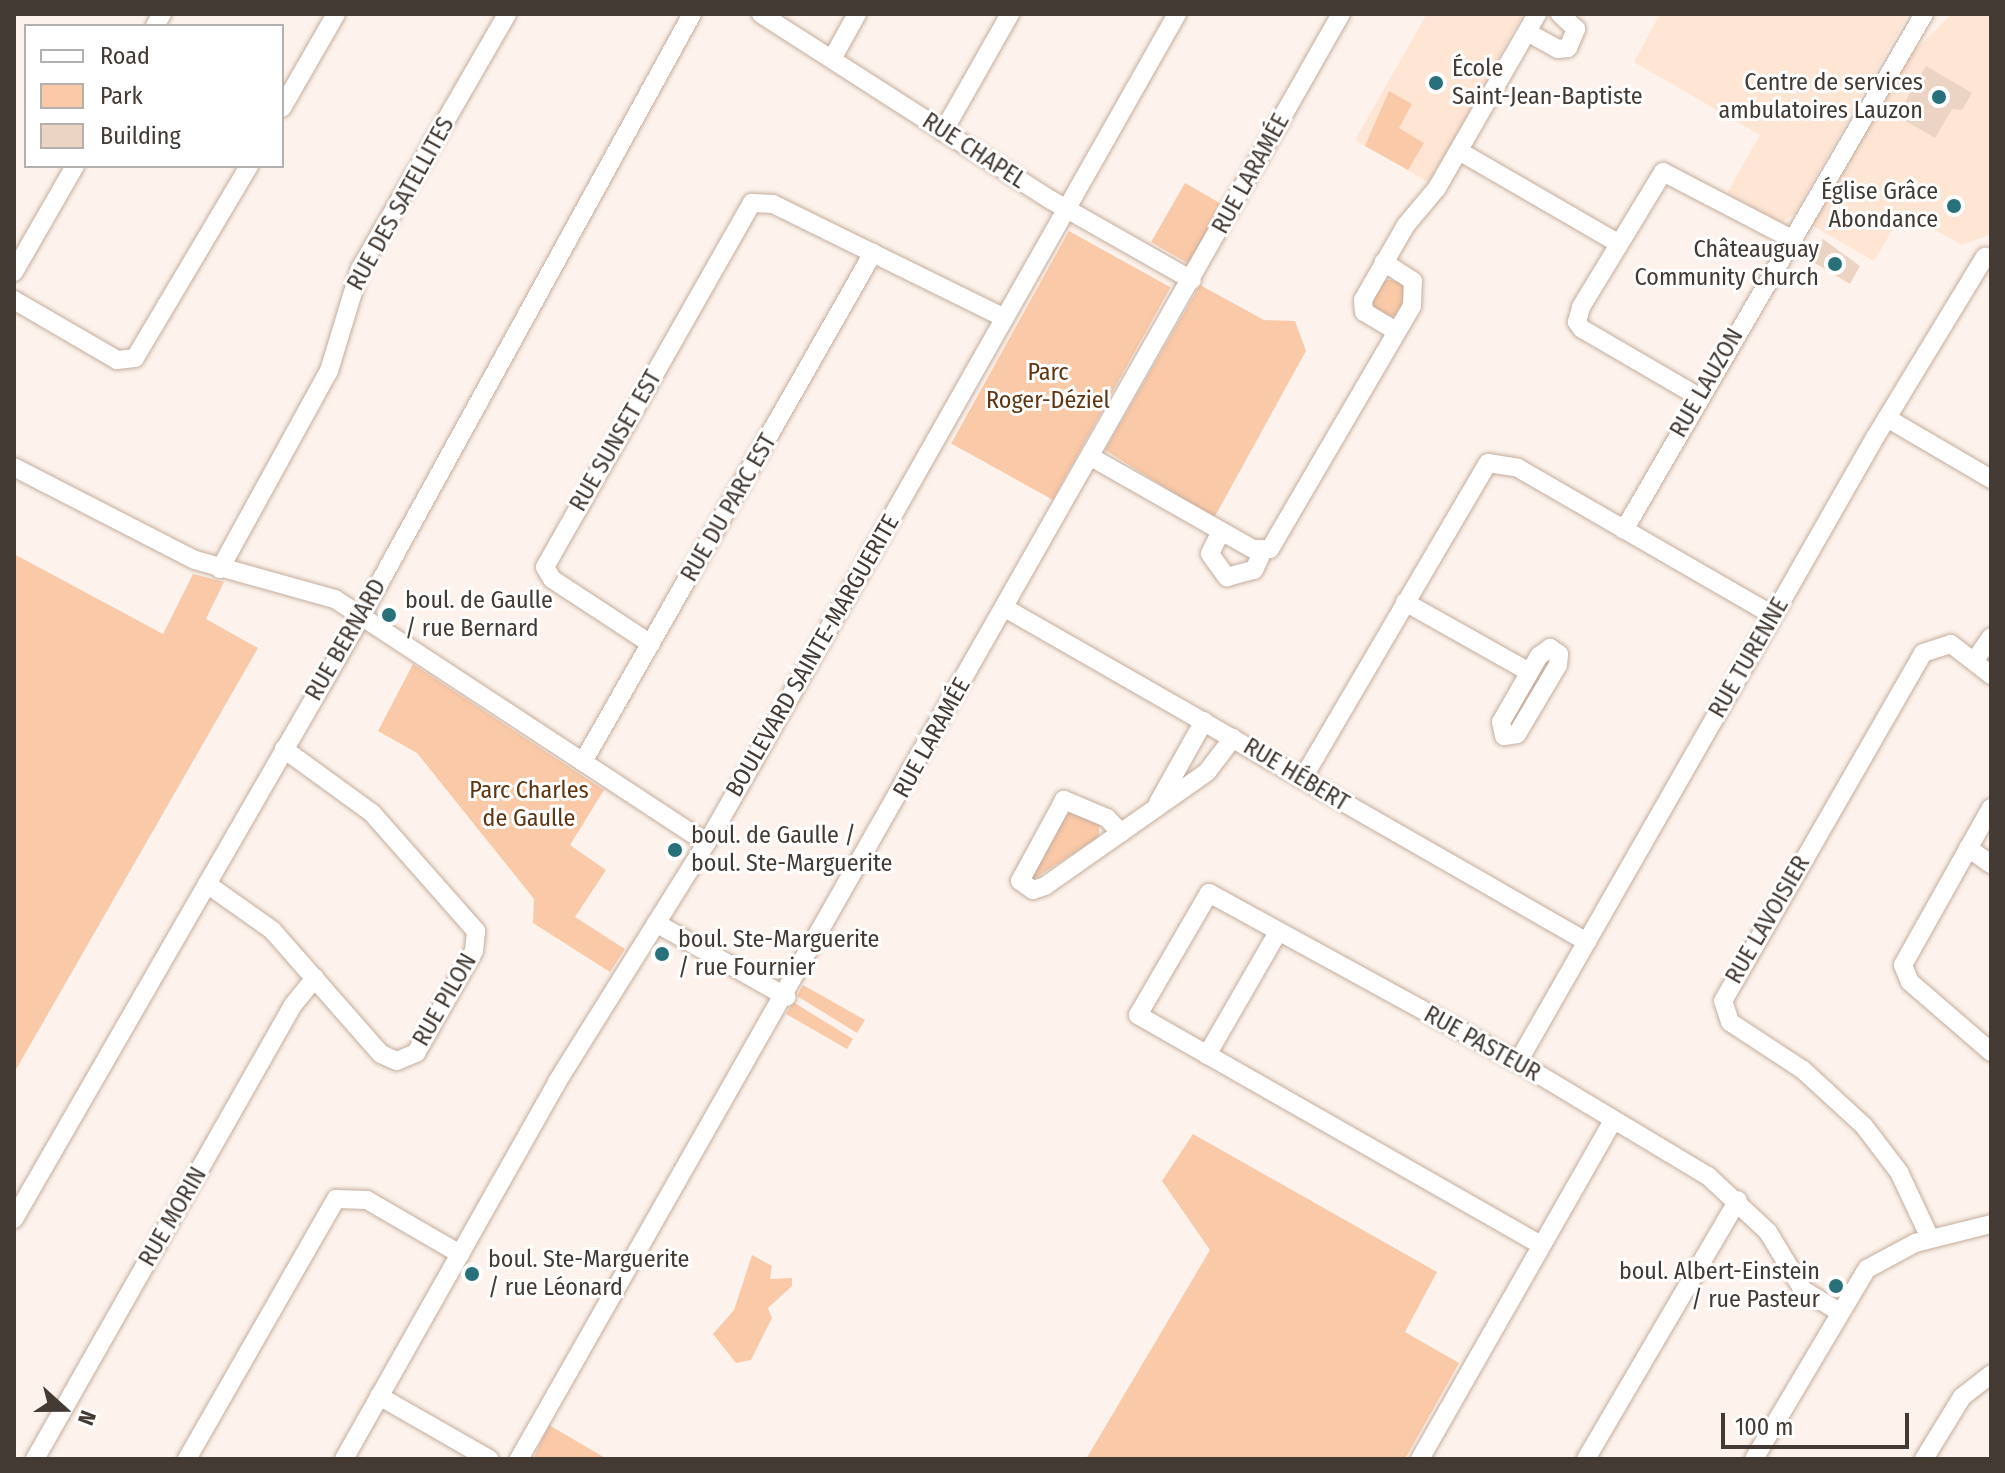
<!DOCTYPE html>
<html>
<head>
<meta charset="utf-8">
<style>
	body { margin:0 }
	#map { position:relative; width:2005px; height:1473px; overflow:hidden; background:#fdf3ec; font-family:"Fira Sans Condensed",sans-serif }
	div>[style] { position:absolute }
	.built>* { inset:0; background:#fee5d4 }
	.green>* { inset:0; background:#fac9a7; transform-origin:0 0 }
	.round { border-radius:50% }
	.building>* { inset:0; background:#ecd4c4 }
	.roads { filter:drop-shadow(0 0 2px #c4ad9d) drop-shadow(0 0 2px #c4ad9d) }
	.minor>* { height:18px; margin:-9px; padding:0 9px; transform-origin:9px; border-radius:9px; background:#fff }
	.dots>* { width:22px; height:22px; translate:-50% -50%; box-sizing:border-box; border:4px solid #fff; border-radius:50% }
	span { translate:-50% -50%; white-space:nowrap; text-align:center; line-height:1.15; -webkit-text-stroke:6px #fff; paint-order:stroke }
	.poi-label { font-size:24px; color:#433a33 }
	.left { translate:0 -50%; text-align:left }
	.right { translate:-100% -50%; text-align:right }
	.street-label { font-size:24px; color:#433a33 }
	.park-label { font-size:24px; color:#613511 }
	.frame { position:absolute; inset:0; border:16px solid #433a33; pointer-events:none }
	.legend { position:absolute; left:24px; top:24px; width:260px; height:144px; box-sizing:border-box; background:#fff; border:2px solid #b4b0ad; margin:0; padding:10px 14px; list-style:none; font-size:24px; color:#433a33 }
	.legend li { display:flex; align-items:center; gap:16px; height:40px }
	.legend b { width:40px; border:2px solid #b4b0ad }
	.north { position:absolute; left:24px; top:1369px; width:80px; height:80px; -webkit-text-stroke:6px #fff; paint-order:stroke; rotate:111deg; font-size:22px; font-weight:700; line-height:32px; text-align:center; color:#433a33 }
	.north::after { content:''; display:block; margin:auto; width:28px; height:36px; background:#433a33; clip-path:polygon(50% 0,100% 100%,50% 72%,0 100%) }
	.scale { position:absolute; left:1721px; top:1413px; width:188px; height:36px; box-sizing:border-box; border:4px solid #433a33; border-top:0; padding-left:10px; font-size:24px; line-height:28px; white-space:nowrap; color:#433a33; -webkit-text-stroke:6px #fff; paint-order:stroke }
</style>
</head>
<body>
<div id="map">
	<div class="built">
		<i style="clip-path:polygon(1427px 14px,1523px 14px,1430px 183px,1355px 140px)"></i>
		<i style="clip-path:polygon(1660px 14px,1908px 14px,1795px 213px,1782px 223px,1727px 193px,1760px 135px,1634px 62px)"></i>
		<i style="clip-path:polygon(1952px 14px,1991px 14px,1991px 234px,1962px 245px,1903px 212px,1874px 261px,1808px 223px,1910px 55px)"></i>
	</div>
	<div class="green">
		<i style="clip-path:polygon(1389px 91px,1412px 104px,1399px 128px,1424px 143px,1408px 170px,1365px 146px)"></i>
		<i style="left:1185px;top:183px;width:44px;height:68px;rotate:30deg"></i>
		<i style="left:1069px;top:231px;width:116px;height:243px;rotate:29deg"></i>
		<i class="round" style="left:1372px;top:280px;width:36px;height:36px"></i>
		<i style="clip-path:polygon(1200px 285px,1264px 320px,1295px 321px,1306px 351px,1214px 518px,1105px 450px)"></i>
		<i style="clip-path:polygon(14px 554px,163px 634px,193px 574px,224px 582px,206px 619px,258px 648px,14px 1073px)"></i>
		<i style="clip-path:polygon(413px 664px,604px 790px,570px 845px,606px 870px,575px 917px,625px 949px,610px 972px,533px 923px,534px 899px,417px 753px,378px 731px)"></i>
		<i style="clip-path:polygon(1067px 806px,1099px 822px,1099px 837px,1032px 880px,1028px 873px)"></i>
		<i style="clip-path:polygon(803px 985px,865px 1020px,857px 1033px,797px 996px)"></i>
		<i style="clip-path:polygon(793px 1002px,853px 1039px,847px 1049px,786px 1014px)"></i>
		<i style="clip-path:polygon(1193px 1134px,1437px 1272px,1405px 1332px,1459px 1363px,1405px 1459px,1086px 1459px,1210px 1250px,1162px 1181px)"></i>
		<i style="clip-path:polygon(752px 1255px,772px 1266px,770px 1279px,792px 1278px,792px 1286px,768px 1308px,772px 1318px,751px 1360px,736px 1363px,713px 1334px,734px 1310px)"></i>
		<i style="clip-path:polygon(549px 1425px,607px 1459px,533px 1459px)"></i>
	</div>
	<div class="building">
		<i style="clip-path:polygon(1926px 66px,1972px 93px,1962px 110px,1952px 109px,1935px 138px,1897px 116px)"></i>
		<i style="clip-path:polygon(1823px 239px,1860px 266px,1850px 284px,1811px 261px)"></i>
	</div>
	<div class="roads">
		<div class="minor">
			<i style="left:761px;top:14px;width:345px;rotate:32.7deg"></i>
			<i style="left:1051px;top:200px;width:162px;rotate:29.6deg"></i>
			<i style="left:155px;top:26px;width:14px;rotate:-60deg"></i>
			<i style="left:1527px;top:32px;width:35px;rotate:29deg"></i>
			<i style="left:1558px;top:49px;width:10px;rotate:-6deg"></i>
			<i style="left:1568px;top:48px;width:21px;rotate:-67deg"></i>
			<i style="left:1576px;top:29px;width:22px;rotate:-137deg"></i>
			<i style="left:832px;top:59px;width:51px;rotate:-60.9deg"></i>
			<i style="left:282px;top:108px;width:108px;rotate:-60.1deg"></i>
			<i style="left:943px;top:132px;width:136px;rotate:-60.4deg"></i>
			<i style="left:1459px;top:151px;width:184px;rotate:30.1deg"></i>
			<i style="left:14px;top:272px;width:122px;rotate:-60.1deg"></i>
			<i style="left:14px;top:300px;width:119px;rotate:30.2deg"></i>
			<i style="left:117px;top:360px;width:18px;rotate:-6deg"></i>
			<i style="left:135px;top:358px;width:223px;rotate:-59.3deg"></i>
			<i style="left:1396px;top:331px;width:37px;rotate:-149deg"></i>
			<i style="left:1364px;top:312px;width:12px;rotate:-95deg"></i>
			<i style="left:1363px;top:300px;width:86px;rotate:-60.2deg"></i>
			<i style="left:1406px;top:225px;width:48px;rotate:-50deg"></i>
			<i style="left:1437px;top:188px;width:201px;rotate:-60.1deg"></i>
			<i style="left:1699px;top:397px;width:135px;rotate:-149.8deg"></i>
			<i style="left:1582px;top:329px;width:9px;rotate:-126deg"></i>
			<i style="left:1577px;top:322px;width:16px;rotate:-75deg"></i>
			<i style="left:1581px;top:307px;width:158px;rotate:-58.7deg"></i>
			<i style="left:1663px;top:172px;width:143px;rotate:27.5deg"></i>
			<i style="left:1887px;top:418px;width:121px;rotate:30.4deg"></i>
			<i style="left:1091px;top:457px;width:186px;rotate:29.6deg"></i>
			<i style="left:1253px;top:549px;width:17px"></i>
			<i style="left:1270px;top:549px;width:281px;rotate:-59.7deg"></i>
			<i style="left:1412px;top:306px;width:25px;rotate:-88deg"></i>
			<i style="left:1413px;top:281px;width:35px;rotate:-147deg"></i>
			<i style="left:14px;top:467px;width:203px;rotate:27.2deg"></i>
			<i style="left:195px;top:560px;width:145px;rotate:15.6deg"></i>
			<i style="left:335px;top:599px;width:444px;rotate:33.3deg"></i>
			<i style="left:1624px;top:530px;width:597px;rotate:-59.83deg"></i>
			<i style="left:1221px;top:531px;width:25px;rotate:116deg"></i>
			<i style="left:1210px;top:554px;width:29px;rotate:54deg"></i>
			<i style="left:1227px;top:577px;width:28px;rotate:-15deg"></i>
			<i style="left:1254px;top:570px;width:21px;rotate:-65deg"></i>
			<i style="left:220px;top:569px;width:226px;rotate:-61.2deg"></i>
			<i style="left:329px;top:371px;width:107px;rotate:-73.1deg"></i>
			<i style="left:360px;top:269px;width:294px;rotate:-60deg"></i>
			<i style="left:1405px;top:602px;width:142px;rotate:29.4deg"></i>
			<i style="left:1005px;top:608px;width:671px;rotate:29.85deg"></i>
			<i style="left:651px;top:644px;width:118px;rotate:-146.7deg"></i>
			<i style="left:552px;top:579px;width:14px;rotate:-120deg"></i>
			<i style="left:545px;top:567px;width:419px;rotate:-60.4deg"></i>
			<i style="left:752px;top:203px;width:21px;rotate:3deg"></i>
			<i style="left:773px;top:204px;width:258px;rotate:26.2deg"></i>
			<i style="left:1550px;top:648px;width:11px;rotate:34deg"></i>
			<i style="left:1559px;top:654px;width:11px;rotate:95deg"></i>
			<i style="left:1558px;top:665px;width:80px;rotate:120.7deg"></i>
			<i style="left:1517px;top:734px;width:13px;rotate:171deg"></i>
			<i style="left:1504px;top:736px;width:14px;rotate:-102deg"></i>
			<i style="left:1501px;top:722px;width:76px;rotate:-60.1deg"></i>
			<i style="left:1539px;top:656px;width:14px;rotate:-36deg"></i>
			<i style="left:1975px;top:660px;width:28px;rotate:-55deg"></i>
			<i style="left:583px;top:762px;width:586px;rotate:-60.33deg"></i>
			<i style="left:1303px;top:778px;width:365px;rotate:-59.6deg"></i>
			<i style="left:1488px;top:463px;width:30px;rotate:9deg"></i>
			<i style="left:1518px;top:468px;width:294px;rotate:30deg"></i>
			<i style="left:1158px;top:803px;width:94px;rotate:-60.7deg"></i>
			<i style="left:1991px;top:808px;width:180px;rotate:119.3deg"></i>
			<i style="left:1903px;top:965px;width:18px;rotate:68deg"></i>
			<i style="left:1910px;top:982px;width:107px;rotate:40.8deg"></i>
			<i style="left:1121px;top:833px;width:21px;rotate:-133deg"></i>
			<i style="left:1107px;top:818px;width:47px;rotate:-157.3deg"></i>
			<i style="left:1064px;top:800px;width:92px;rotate:118.5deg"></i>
			<i style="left:1020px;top:881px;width:16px;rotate:35deg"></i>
			<i style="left:1033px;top:890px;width:13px;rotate:-18deg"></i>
			<i style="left:1045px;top:886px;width:198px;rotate:-35.1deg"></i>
			<i style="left:1207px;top:772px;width:43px;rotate:-52.6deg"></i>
			<i style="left:1968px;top:848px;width:28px;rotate:35deg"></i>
			<i style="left:207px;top:884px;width:80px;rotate:35.3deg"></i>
			<i style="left:272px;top:930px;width:165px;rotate:48.7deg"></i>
			<i style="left:381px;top:1054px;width:17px;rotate:24deg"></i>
			<i style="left:397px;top:1061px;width:21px;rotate:-23deg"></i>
			<i style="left:416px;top:1053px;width:117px;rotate:-60.4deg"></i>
			<i style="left:474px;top:951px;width:20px;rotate:-84deg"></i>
			<i style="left:476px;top:931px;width:157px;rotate:-131.4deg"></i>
			<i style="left:372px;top:813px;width:109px;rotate:-144deg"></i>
			<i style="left:656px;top:923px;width:150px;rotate:29.5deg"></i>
			<i style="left:1207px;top:1055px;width:142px;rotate:-60deg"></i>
			<i style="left:1518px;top:1062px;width:721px;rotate:-60.24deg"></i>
			<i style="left:1876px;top:436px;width:210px;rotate:-58.7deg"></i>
			<i style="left:14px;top:1219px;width:679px;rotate:-60.04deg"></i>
			<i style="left:353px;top:631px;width:704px;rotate:-61.21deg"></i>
			<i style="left:1930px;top:1238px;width:73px;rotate:-115.2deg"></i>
			<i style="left:1899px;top:1172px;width:58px;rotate:-127.3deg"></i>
			<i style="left:1864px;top:1126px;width:83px;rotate:-137.4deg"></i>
			<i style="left:1803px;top:1070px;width:87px;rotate:-146.7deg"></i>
			<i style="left:1730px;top:1022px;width:22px;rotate:-108deg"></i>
			<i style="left:1723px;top:1001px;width:401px;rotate:-60.1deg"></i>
			<i style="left:1923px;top:653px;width:29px;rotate:-18deg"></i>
			<i style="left:1951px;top:644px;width:51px;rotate:37.8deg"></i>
			<i style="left:1541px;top:1245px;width:464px;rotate:-150.3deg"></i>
			<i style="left:1138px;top:1015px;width:141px;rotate:-59.8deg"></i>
			<i style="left:1209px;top:893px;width:352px;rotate:28.7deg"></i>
			<i style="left:1518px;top:1062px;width:222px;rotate:31deg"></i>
			<i style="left:1708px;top:1176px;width:82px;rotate:43deg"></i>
			<i style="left:1768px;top:1232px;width:68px;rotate:58.9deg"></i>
			<i style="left:1803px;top:1290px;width:41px;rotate:31deg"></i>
			<i style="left:379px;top:1396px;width:127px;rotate:29.8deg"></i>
			<i style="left:35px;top:1459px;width:522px;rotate:-60.39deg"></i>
			<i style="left:293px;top:1005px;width:35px;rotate:-51deg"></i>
			<i style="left:187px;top:1459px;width:300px;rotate:-60.2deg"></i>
			<i style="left:336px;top:1199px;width:31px;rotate:2deg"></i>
			<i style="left:367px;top:1200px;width:108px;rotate:30.1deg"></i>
			<i style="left:344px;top:1459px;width:433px;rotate:-60.5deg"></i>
			<i style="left:557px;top:1082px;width:298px;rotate:-58deg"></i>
			<i style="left:715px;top:829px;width:937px;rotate:-60.45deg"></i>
			<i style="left:519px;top:1459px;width:1662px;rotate:-60.37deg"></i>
			<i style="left:1420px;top:1459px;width:390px;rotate:-60.3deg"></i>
			<i style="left:1586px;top:1459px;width:300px;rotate:-59.6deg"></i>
			<i style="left:1754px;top:1459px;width:221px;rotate:-59.3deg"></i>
			<i style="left:1867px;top:1269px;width:55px;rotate:-28.4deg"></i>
			<i style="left:1915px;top:1243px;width:78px;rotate:-14deg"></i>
			<i style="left:1924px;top:1459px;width:73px;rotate:-58.5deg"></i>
			<i style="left:1962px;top:1397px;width:37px;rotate:-38deg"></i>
		</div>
	</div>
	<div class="dots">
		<i style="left:1436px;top:83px;background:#28717a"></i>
		<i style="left:1939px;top:97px;background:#28717a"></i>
		<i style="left:1954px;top:206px;background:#28717a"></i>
		<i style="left:1835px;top:264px;background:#28717a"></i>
		<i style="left:389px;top:615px;background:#28717a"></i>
		<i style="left:675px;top:850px;background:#28717a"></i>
		<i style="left:662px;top:954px;background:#28717a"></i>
		<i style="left:472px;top:1274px;background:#28717a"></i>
		<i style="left:1836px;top:1286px;background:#28717a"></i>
	</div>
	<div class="poi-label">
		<span class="left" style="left:1452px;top:83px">École<br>Saint-Jean-Baptiste</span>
		<span class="right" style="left:1923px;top:97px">Centre de services<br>ambulatoires Lauzon</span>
		<span class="right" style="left:1938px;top:206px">Église Grâce<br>Abondance</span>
		<span class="right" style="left:1819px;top:264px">Châteauguay<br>Community Church</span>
		<span class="left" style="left:405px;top:615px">boul. de Gaulle<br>/ rue Bernard</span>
		<span class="left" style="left:691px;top:850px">boul. de Gaulle /<br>boul. Ste-Marguerite</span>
		<span class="left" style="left:678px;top:954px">boul. Ste-Marguerite<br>/ rue Fournier</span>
		<span class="left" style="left:488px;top:1274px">boul. Ste-Marguerite<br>/ rue Léonard</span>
		<span class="right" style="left:1820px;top:1286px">boul. Albert-Einstein<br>/ rue Pasteur</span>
	</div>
	<div class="street-label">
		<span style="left:974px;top:151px;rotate:33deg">RUE CHAPEL</span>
		<span style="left:1251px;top:174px;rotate:-61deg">RUE LARAMÉE</span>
		<span style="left:401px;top:204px;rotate:-61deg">RUE DES SATELLITES</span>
		<span style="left:1707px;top:383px;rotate:-60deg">RUE LAUZON</span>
		<span style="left:616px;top:441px;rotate:-60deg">RUE SUNSET EST</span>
		<span style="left:729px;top:508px;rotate:-60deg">RUE DU PARC EST</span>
		<span style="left:346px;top:640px;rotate:-60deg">RUE BERNARD</span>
		<span style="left:813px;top:656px;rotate:-60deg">BOULEVARD SAINTE-MARGUERITE</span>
		<span style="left:1749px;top:658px;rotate:-60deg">RUE TURENNE</span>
		<span style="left:932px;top:738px;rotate:-61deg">RUE LARAMÉE</span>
		<span style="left:1296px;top:775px;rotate:31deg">RUE HÉBERT</span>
		<span style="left:1768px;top:920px;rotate:-60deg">RUE LAVOISIER</span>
		<span style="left:445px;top:1000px;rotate:-60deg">RUE PILON</span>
		<span style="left:1482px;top:1044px;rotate:29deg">RUE PASTEUR</span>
		<span style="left:173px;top:1217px;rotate:-60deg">RUE MORIN</span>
	</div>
	<div class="park-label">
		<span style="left:1048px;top:387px">Parc<br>Roger-Déziel</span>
		<span style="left:529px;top:805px">Parc Charles<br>de Gaulle</span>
	</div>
	<div class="frame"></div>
	<ul class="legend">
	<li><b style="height:10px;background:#fff"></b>Road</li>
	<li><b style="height:22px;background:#fac9a7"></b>Park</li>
	<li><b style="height:22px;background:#ecd4c4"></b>Building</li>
	</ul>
	<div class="north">N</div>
	<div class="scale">100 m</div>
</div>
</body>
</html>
